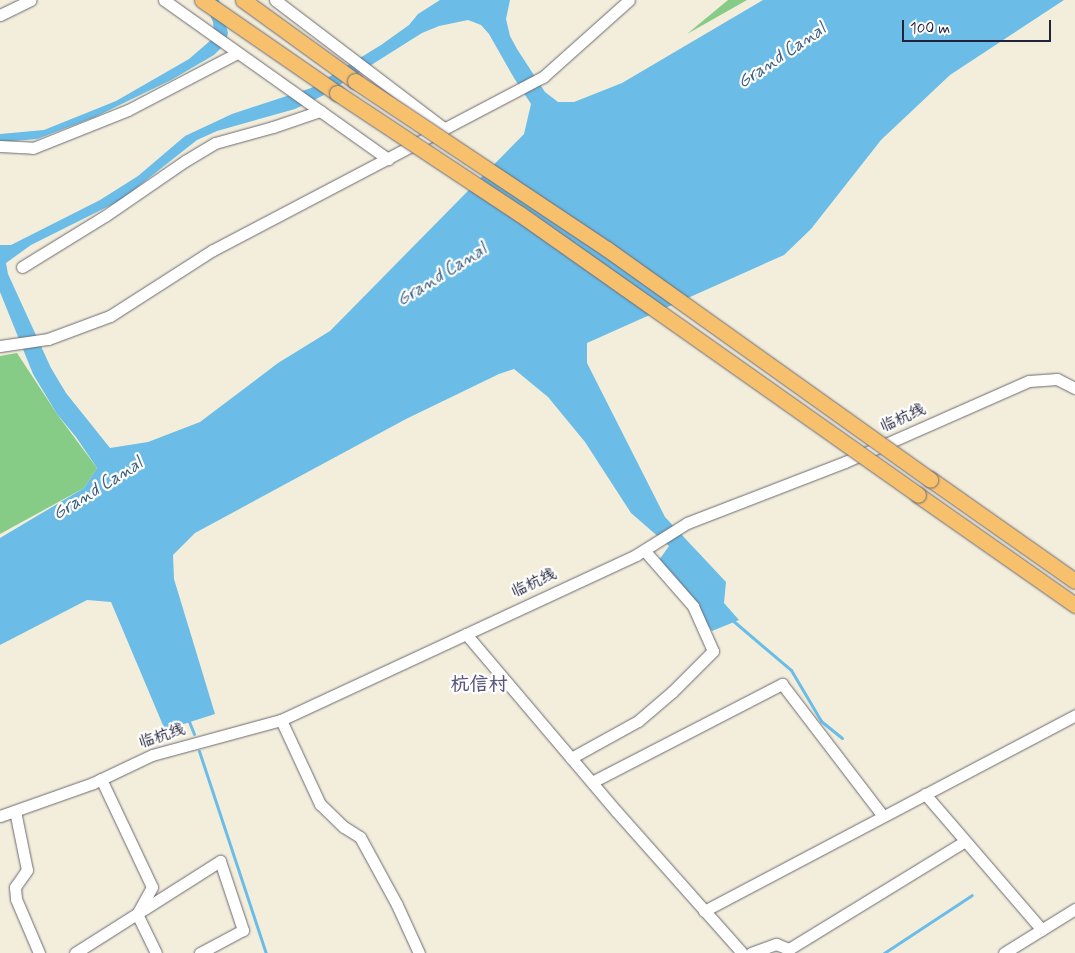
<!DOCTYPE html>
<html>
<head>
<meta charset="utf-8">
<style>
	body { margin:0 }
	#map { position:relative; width:1075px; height:953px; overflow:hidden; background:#f3eedb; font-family:Mynerve,"LXGW WenKai TC",sans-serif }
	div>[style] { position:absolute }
	.green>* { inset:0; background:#86cb86 }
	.water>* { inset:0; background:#6bbde7 }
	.stream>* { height:3px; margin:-1.5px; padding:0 1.5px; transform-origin:1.5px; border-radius:1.5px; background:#6bbde7 }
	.roads { filter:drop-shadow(0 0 1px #6b6973) drop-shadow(0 0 1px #6b6973) }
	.minor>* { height:11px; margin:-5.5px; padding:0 5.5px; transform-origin:5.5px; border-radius:5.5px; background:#fff }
	.major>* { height:15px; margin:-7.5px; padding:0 7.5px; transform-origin:7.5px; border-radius:7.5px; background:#f7c06c }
	.bridges { filter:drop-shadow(0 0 1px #6b6973) drop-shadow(0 0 1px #6b6973) }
	.major-bridge>* { height:15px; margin:-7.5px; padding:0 7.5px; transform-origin:7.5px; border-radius:7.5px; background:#f7c06c }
	span { translate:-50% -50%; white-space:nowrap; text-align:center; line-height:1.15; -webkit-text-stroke:4.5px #fff; paint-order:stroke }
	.street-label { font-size:16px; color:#22223b }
	.water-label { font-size:18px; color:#3f6080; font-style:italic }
	.quarter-label { font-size:19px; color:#5b567c; font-weight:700 }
	.scale { position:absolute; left:902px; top:20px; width:149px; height:22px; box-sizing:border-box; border:2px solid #22223b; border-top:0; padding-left:6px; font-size:15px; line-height:18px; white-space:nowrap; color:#22223b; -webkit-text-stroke:4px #fff; paint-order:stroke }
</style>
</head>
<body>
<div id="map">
	<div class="green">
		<i style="clip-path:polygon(728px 0,747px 0,687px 34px)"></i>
		<i style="clip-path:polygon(17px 353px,57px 414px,97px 468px,84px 488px,0 534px,0 356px)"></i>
	</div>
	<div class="water">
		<i style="clip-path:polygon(204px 0,219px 0,228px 33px,225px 44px,214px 55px,171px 80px,95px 117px,37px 139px,0 142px,0 134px,44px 130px,116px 101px,189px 59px,211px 40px,214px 32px,213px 22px)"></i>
		<i style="clip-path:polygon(evenodd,440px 0,510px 0,506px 19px,510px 36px,517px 49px,545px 92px,558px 102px,574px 102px,622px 83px,763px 0,1064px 0,950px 75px,881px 140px,811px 229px,784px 255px,587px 343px,587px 363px,665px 517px,726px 582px,724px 603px,739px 620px,712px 631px,659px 560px,669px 546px,631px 513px,585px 442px,548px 397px,514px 369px,499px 374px,406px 419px,195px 533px,173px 555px,174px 579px,215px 714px,165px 730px,111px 602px,87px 600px,0 645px,0 538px,84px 488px,97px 468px,76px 437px,57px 414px,33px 374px,0 292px,0 245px,11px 245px,100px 200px,138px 176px,185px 136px,232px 114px,311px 88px,381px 45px,409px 25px,418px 14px,440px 0,468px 20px,481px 25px,489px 34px,514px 78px,531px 104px,524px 134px,330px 331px,278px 363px,200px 422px,148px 442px,110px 448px,66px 393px,51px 368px,8px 274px,6px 263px,31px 245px,121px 200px,197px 140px,217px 131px,295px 109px,322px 96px,422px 33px,439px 26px,468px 20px)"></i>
	</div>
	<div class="stream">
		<i style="left:731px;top:619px;width:79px;rotate:40.4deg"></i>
		<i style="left:791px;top:670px;width:59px;rotate:59.5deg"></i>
		<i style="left:821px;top:721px;width:27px;rotate:39deg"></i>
		<i style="left:188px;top:719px;width:16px;rotate:68deg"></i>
		<i style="left:199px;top:751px;width:213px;rotate:71.7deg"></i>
		<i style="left:884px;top:953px;width:105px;rotate:-33.4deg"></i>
	</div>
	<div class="roads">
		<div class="minor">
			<i style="left:164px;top:0;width:275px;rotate:35.4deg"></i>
			<i style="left:275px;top:0;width:213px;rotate:37.2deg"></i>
			<i style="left:0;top:15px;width:34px;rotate:-26deg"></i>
			<i style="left:0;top:146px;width:33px;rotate:3deg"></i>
			<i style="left:33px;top:148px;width:102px;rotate:-21.8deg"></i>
			<i style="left:128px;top:110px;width:123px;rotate:-27.6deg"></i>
			<i style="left:22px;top:267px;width:97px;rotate:-31.6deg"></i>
			<i style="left:105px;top:216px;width:97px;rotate:-34.5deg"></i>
			<i style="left:185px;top:161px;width:35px;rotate:-31deg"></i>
			<i style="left:215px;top:143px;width:60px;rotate:-15.4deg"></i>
			<i style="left:273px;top:127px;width:50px;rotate:-18.8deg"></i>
			<i style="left:0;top:346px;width:49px;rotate:-8.3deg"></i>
			<i style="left:48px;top:339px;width:66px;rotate:-20.4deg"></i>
			<i style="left:110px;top:316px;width:122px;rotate:-32.7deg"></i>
			<i style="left:213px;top:250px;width:373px;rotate:-27.7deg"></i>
			<i style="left:543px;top:77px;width:115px;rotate:-41.8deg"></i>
			<i style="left:466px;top:634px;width:233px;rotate:49.7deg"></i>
			<i style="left:617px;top:812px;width:188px;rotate:48.4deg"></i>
			<i style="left:281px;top:720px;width:93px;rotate:65.1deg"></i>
			<i style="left:320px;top:804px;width:33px;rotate:44deg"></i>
			<i style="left:344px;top:827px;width:19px;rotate:32deg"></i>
			<i style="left:360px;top:837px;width:77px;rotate:61.4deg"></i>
			<i style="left:397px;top:905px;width:53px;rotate:65.4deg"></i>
			<i style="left:571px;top:758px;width:77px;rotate:-28.9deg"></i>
			<i style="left:638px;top:721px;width:45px;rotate:-40.5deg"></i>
			<i style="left:672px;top:692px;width:58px;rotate:-45deg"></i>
			<i style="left:713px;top:651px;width:49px;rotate:-114deg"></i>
			<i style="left:693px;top:606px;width:74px;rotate:-131.2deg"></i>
			<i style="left:101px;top:779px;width:119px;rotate:64.7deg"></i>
			<i style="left:152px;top:887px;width:31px;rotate:119deg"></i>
			<i style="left:137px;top:914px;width:43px;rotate:64deg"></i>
			<i style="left:592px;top:782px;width:214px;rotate:-27.3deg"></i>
			<i style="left:782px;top:684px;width:166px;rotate:52.6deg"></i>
			<i style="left:925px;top:794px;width:179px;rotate:49.3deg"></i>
			<i style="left:15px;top:811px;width:60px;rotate:78.5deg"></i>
			<i style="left:27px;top:870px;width:21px;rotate:125deg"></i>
			<i style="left:15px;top:887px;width:12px;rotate:85deg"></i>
			<i style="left:16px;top:899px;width:59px;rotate:66.9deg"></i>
			<i style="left:0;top:816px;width:99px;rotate:-19.5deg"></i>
			<i style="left:93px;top:783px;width:65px;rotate:-25.4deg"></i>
			<i style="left:152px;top:755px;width:134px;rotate:-15.2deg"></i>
			<i style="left:281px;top:720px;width:391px;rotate:-24.9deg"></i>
			<i style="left:636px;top:555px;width:60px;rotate:-32.1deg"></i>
			<i style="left:687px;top:523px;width:169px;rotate:-21.1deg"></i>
			<i style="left:845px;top:462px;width:201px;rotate:-23.8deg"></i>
			<i style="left:1029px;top:381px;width:28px;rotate:-4deg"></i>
			<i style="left:1057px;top:379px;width:20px;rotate:27deg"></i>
			<i style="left:704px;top:911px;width:420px;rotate:-27.8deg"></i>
			<i style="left:75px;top:953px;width:172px;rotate:-32.4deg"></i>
			<i style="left:220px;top:861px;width:73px;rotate:71.6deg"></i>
			<i style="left:243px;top:930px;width:49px;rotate:151.9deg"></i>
			<i style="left:751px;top:953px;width:27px;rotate:-20deg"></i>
			<i style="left:776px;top:944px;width:14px;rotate:21deg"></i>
			<i style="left:789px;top:949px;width:206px;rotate:-31.5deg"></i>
			<i style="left:1004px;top:953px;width:84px;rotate:-31.8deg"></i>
		</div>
		<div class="major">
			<i style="left:202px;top:0;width:164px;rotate:34.6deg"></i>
			<i style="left:243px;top:0;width:138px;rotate:35.9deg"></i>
			<i style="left:930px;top:479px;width:177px;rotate:35.1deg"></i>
			<i style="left:918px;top:495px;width:192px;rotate:35deg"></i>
		</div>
	</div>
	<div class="bridges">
		<div class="major-bridge">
			<i style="left:355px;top:81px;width:303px;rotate:33.7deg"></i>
			<i style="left:607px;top:249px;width:397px;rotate:35.5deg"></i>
			<i style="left:337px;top:93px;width:219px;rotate:33.5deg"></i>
			<i style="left:520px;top:214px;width:487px;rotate:35.2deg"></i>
		</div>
	</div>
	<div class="street-label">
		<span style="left:903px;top:419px;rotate:-24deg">临杭线</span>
		<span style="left:534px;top:584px;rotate:-25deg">临杭线</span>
		<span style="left:162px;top:737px;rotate:-18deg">临杭线</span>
	</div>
	<div class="water-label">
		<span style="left:782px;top:56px;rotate:-34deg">Grand Canal</span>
		<span style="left:442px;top:275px;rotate:-32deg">Grand Canal</span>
		<span style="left:98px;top:489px;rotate:-32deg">Grand Canal</span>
	</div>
	<div class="quarter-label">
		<span style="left:479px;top:685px">杭信村</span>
	</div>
	<div class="scale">100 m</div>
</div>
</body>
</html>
